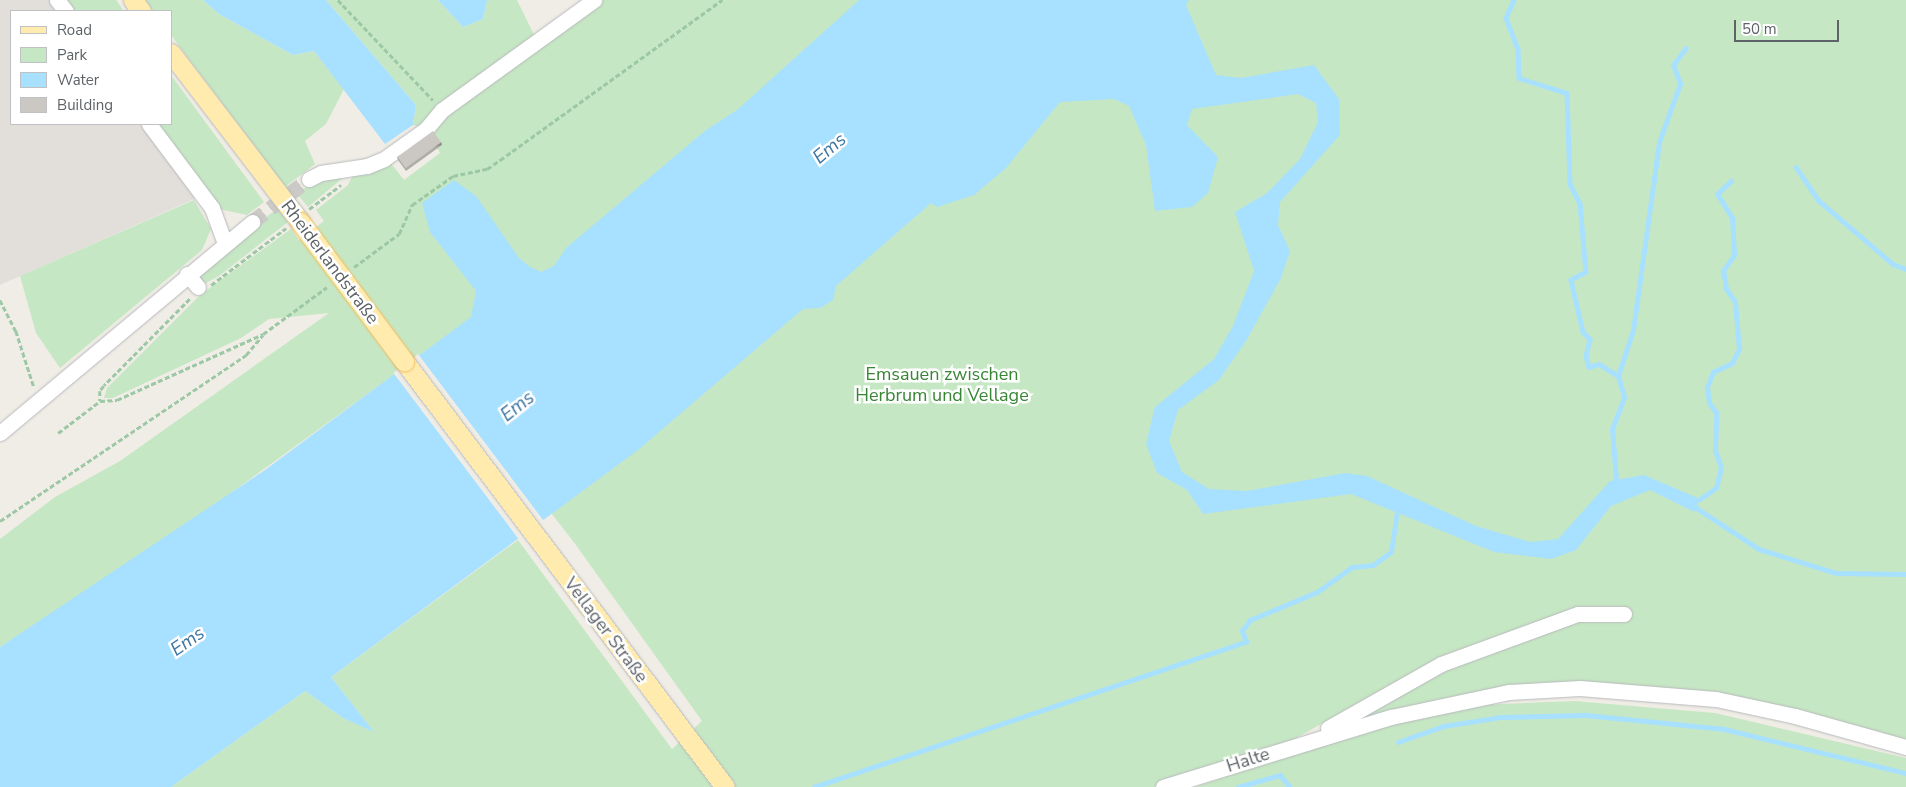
<!DOCTYPE html>
<html>
<head>
<meta charset="utf-8">
<style>
	body { margin:0 }
	#map { position:relative; width:1906px; height:787px; overflow:hidden; background:#f0ede6; font-family:"Nunito Sans",sans-serif }
	div>[style] { position:absolute }
	.industrial>* { inset:0; background:#e2dfdb }
	.green>* { inset:0; background:#c6e7c3 }
	.water>* { inset:0; background:#a8e0ff }
	.pier>* { inset:0; background:#f0ede6; transform-origin:0 0 }
	.stream>* { height:4.5px; margin:-2.25px; padding:0 2.25px; transform-origin:2.25px; border-radius:2.25px; background:#a8e0ff }
	.minor-tunnel>* { height:15px; margin-top:-7.5px; transform-origin:0; background:repeating-linear-gradient(90deg,#cccac6 0 15px,transparent 0 23px) }
	.path>* { height:2.5px; margin-top:-1.25px; transform-origin:0; background:repeating-linear-gradient(90deg,#9cc8a5 0 5px,transparent 0 7.5px) }
	.roads { filter:drop-shadow(0 0 1px #b7b9bd) drop-shadow(0 0 1px #b7b9bd) }
	.minor>* { height:15px; margin:-7.5px; padding:0 7.5px; transform-origin:7.5px; border-radius:7.5px; background:#fff }
	.major>* { height:19px; margin:-9.5px; padding:0 9.5px; transform-origin:9.5px; border-radius:9.5px; background:#ffebad }
	.bridges { filter:drop-shadow(0 0 1px #f2bc5d) drop-shadow(0 0 1px #f2bc5d) }
	.major-bridge>* { height:19px; margin:-9.5px; padding:0 9.5px; transform-origin:9.5px; border-radius:9.5px; background:#ffebad }
	.wall>* { inset:0; background:#afaca8 }
	.shaded-wall>* { inset:0; background:#8e8c88; transform-origin:0 0 }
	.building>* { inset:0; background:#cbc8c3; transform-origin:0 0 }
	span { translate:-50% -50%; white-space:nowrap; text-align:center; line-height:1.15; -webkit-text-stroke:5px #fff; paint-order:stroke }
	.street-label { font-size:18px; color:#5e6367 }
	.park-label { font-size:18px; color:#388635 }
	.water-label { font-size:19px; color:#3d76a1; font-style:italic }
	.legend { position:absolute; left:10px; top:10px; width:162px; height:115px; box-sizing:border-box; background:#fff; border:1px solid #bfc1c2; margin:0; padding:6px 9px; list-style:none; font-size:15px; color:#5e6367 }
	.legend li { display:flex; align-items:center; gap:10px; height:25px }
	.legend b { width:25px; border:1px solid #bfc1c2 }
	.scale { position:absolute; left:1734px; top:20px; width:105px; height:22px; box-sizing:border-box; border:2px solid #5e6367; border-top:0; padding-left:6px; font-size:15px; line-height:18px; white-space:nowrap; color:#5e6367; -webkit-text-stroke:4px #fff; paint-order:stroke }
</style>
</head>
<body>
<div id="map">
	<div class="industrial">
		<i style="clip-path:polygon(0 0,67px 0,75px 11px,11px 11px,11px 124px,157px 124px,208px 193px,0 285px)"></i>
	</div>
	<div class="green">
		<i style="clip-path:polygon(67px 0,116px 0,124px 11px,75px 11px)"></i>
		<i style="clip-path:polygon(145px 0,203px 0,219px 14px,293px 55px,314px 51px,344px 89px,326px 124px,305px 141px,315px 164px,285px 187px,171px 35px,171px 11px,153px 11px)"></i>
		<i style="clip-path:polygon(326px 0,438px 0,463px 27px,483px 19px,487px 0,517px 0,537px 41px,594px 0,1906px 0,1906px 743px,1807px 716px,1589px 685px,1317px 734px,1397px 681px,1282px 746px,1155px 787px,171px 787px,305px 691px,343px 718px,373px 731px,331px 677px,518px 540px,672px 749px,702px 721px,573px 541px,425px 352px,180px 530px,0 647px,0 539px,55px 497px,120px 461px,329px 313px,269px 319px,241px 338px,113px 398px,104px 398px,107px 388px,200px 295px,291px 229px,299px 240px,324px 221px,316px 210px,348px 185px,354px 173px,390px 162px,404px 180px,440px 153px,426px 129px,413px 125px,416px 105px)"></i>
		<i style="clip-path:polygon(171px 75px,264px 202px,247px 215px,219px 209px,157px 124px,171px 124px)"></i>
		<i style="clip-path:polygon(322px 175px,344px 177px,308px 207px,297px 194px)"></i>
		<i style="clip-path:polygon(194px 200px,211px 229px,202px 250px,60px 368px,36px 333px,20px 276px)"></i>
		<i style="clip-path:polygon(278px 208px,288px 222px,219px 276px,206px 283px,201px 281px,199px 272px,203px 266px)"></i>
		<i style="clip-path:polygon(1574px 701px,1715px 713px,1906px 758px,1906px 787px,1195px 787px,1381px 725px,1479px 705px)"></i>
	</div>
	<div class="water">
		<i style="clip-path:polygon(203px 0,326px 0,416px 105px,413px 125px,385px 144px,314px 51px,293px 55px,219px 14px)"></i>
		<i style="clip-path:polygon(438px 0,487px 0,483px 19px,463px 27px)"></i>
		<i style="clip-path:polygon(859px 0,1189px 0,1186px 5px,1216px 75px,1241px 78px,1314px 65px,1339px 99px,1340px 135px,1280px 202px,1278px 225px,1290px 251px,1281px 278px,1246px 341px,1219px 380px,1178px 410px,1169px 441px,1182px 472px,1209px 489px,1247px 491px,1345px 473px,1367px 476px,1476px 526px,1530px 542px,1558px 539px,1610px 481px,1644px 475px,1700px 499px,1694px 512px,1650px 490px,1611px 506px,1576px 550px,1551px 559px,1494px 552px,1351px 494px,1203px 514px,1187px 490px,1157px 473px,1146px 444px,1155px 407px,1214px 359px,1233px 326px,1254px 271px,1235px 212px,1267px 193px,1300px 159px,1318px 122px,1316px 103px,1298px 94px,1192px 109px,1187px 125px,1218px 157px,1208px 193px,1192px 207px,1155px 211px,1146px 145px,1129px 106px,1114px 99px,1060px 102px,1006px 168px,974px 195px,937px 207px,931px 203px,836px 286px,833px 300px,820px 308px,803px 309px,638px 450px,331px 677px,374px 732px,343px 718px,305px 691px,171px 787px,0 787px,0 647px,265px 470px,471px 317px,476px 291px,430px 232px,422px 203px,454px 180px,476px 196px,519px 258px,530px 267px,541px 272px,554px 266px,566px 248px,706px 130px,737px 110px)"></i>
	</div>
	<div class="pier">
		<i style="left:418px;top:354px;width:211px;height:31px;rotate:53deg"></i>
	</div>
	<div class="stream">
		<i style="left:1514px;top:0;width:20px;rotate:114deg"></i>
		<i style="left:1506px;top:18px;width:34px;rotate:69deg"></i>
		<i style="left:1518px;top:50px;width:28px;rotate:88deg"></i>
		<i style="left:1519px;top:78px;width:50px;rotate:17.4deg"></i>
		<i style="left:1567px;top:93px;width:91px;rotate:88.1deg"></i>
		<i style="left:1570px;top:184px;width:22px;rotate:63deg"></i>
		<i style="left:1580px;top:204px;width:68px;rotate:85deg"></i>
		<i style="left:1586px;top:272px;width:17px;rotate:152deg"></i>
		<i style="left:1571px;top:280px;width:53px;rotate:77deg"></i>
		<i style="left:1583px;top:332px;width:10px;rotate:45deg"></i>
		<i style="left:1590px;top:339px;width:17px;rotate:103deg"></i>
		<i style="left:1586px;top:356px;width:11px;rotate:75deg"></i>
		<i style="left:1589px;top:367px;width:10px;rotate:-17deg"></i>
		<i style="left:1599px;top:364px;width:22px;rotate:32deg"></i>
		<i style="left:1796px;top:167px;width:40px;rotate:56deg"></i>
		<i style="left:1818px;top:200px;width:99px;rotate:40.5deg"></i>
		<i style="left:1893px;top:264px;width:14px;rotate:21deg"></i>
		<i style="left:1616px;top:480px;width:51px;rotate:-94.5deg"></i>
		<i style="left:1612px;top:429px;width:34px;rotate:-69deg"></i>
		<i style="left:1624px;top:397px;width:22px;rotate:-106deg"></i>
		<i style="left:1618px;top:376px;width:48px;rotate:-71.9deg"></i>
		<i style="left:1633px;top:330px;width:190px;rotate:-82.1deg"></i>
		<i style="left:1659px;top:142px;width:62px;rotate:-70.1deg"></i>
		<i style="left:1680px;top:84px;width:20px;rotate:-110deg"></i>
		<i style="left:1673px;top:65px;width:21px;rotate:-53deg"></i>
		<i style="left:1700px;top:499px;width:19px;rotate:-35deg"></i>
		<i style="left:1716px;top:488px;width:21px;rotate:-76deg"></i>
		<i style="left:1721px;top:468px;width:18px;rotate:-109deg"></i>
		<i style="left:1715px;top:451px;width:38px;rotate:-88deg"></i>
		<i style="left:1716px;top:413px;width:12px;rotate:-125deg"></i>
		<i style="left:1709px;top:403px;width:16px;rotate:-97deg"></i>
		<i style="left:1707px;top:387px;width:16px;rotate:-68deg"></i>
		<i style="left:1713px;top:372px;width:21px;rotate:-25deg"></i>
		<i style="left:1732px;top:363px;width:16px;rotate:-63deg"></i>
		<i style="left:1739px;top:349px;width:47px;rotate:-94.9deg"></i>
		<i style="left:1735px;top:302px;width:16px;rotate:-125deg"></i>
		<i style="left:1726px;top:289px;width:18px;rotate:-99deg"></i>
		<i style="left:1723px;top:271px;width:19px;rotate:-55deg"></i>
		<i style="left:1734px;top:255px;width:37px;rotate:-93deg"></i>
		<i style="left:1732px;top:218px;width:28px;rotate:-122deg"></i>
		<i style="left:1717px;top:194px;width:19px;rotate:-43deg"></i>
		<i style="left:1692px;top:505px;width:80px;rotate:33.3deg"></i>
		<i style="left:1759px;top:549px;width:81px;rotate:17.3deg"></i>
		<i style="left:1836px;top:573px;width:70px;rotate:0.8deg"></i>
		<i style="left:1398px;top:742px;width:49px;rotate:-19.2deg"></i>
		<i style="left:1444px;top:726px;width:58px;rotate:-9deg"></i>
		<i style="left:1501px;top:717px;width:85px;rotate:-1.3deg"></i>
		<i style="left:1586px;top:715px;width:139px;rotate:5.8deg"></i>
		<i style="left:1724px;top:729px;width:187px;rotate:13.6deg"></i>
		<i style="left:814px;top:787px;width:456px;rotate:-18.6deg"></i>
		<i style="left:1246px;top:642px;width:12px;rotate:-110deg"></i>
		<i style="left:1242px;top:631px;width:14px;rotate:-54deg"></i>
		<i style="left:1250px;top:620px;width:73px;rotate:-22.7deg"></i>
		<i style="left:1317px;top:592px;width:43px;rotate:-35.5deg"></i>
		<i style="left:1352px;top:567px;width:21px;rotate:-5deg"></i>
		<i style="left:1373px;top:565px;width:22px;rotate:-36deg"></i>
		<i style="left:1391px;top:552px;width:40px;rotate:-81.5deg"></i>
		<i style="left:1238px;top:787px;width:44px;rotate:-15.9deg"></i>
		<i style="left:1280px;top:775px;width:16px;rotate:50deg"></i>
	</div>
	<div class="minor-tunnel">
		<i style="left:252px;top:222px;width:71px;rotate:-37deg"></i>
	</div>
	<div class="path">
		<i style="left:338px;top:0;width:138px;rotate:46.5deg"></i>
		<i style="left:309px;top:209px;width:40px;rotate:-37deg"></i>
		<i style="left:354px;top:267px;width:56px;rotate:-36.3deg"></i>
		<i style="left:399px;top:234px;width:32px;rotate:-66deg"></i>
		<i style="left:412px;top:205px;width:50px;rotate:-35.3deg"></i>
		<i style="left:453px;top:176px;width:35px;rotate:-12deg"></i>
		<i style="left:487px;top:169px;width:16px;rotate:-35deg"></i>
		<i style="left:500px;top:160px;width:274px;rotate:-35.8deg"></i>
		<i style="left:211px;top:285px;width:94px;rotate:-37.2deg"></i>
		<i style="left:190px;top:299px;width:122px;rotate:134.7deg"></i>
		<i style="left:104px;top:386px;width:6px;rotate:129deg"></i>
		<i style="left:100px;top:391px;width:10px;rotate:90deg"></i>
		<i style="left:100px;top:401px;width:17px;rotate:-3deg"></i>
		<i style="left:117px;top:400px;width:160px;rotate:-24.3deg"></i>
		<i style="left:263px;top:334px;width:79px;rotate:-36.3deg"></i>
		<i style="left:0;top:300px;width:35px;rotate:63deg"></i>
		<i style="left:16px;top:331px;width:59px;rotate:72.2deg"></i>
		<i style="left:58px;top:433px;width:53px;rotate:-37.3deg"></i>
		<i style="left:0;top:521px;width:297px;rotate:-34deg"></i>
		<i style="left:246px;top:355px;width:26px;rotate:-50deg"></i>
	</div>
	<div class="roads">
		<div class="minor">
			<i style="left:57px;top:0;width:14px;rotate:51deg"></i>
			<i style="left:149px;top:124px;width:105px;rotate:53.1deg"></i>
			<i style="left:212px;top:208px;width:37px;rotate:70deg"></i>
			<i style="left:309px;top:179px;width:13px;rotate:-27deg"></i>
			<i style="left:321px;top:173px;width:47px;rotate:-8.7deg"></i>
			<i style="left:367px;top:166px;width:18px;rotate:-22deg"></i>
			<i style="left:384px;top:159px;width:52px;rotate:-35.5deg"></i>
			<i style="left:426px;top:129px;width:25px;rotate:-50deg"></i>
			<i style="left:442px;top:110px;width:188px;rotate:-35.9deg"></i>
			<i style="left:187px;top:274px;width:17px;rotate:50deg"></i>
			<i style="left:0;top:433px;width:329px;rotate:-39.9deg"></i>
			<i style="left:1328px;top:728px;width:130px;rotate:-29.5deg"></i>
			<i style="left:1441px;top:664px;width:146px;rotate:-20.1deg"></i>
			<i style="left:1578px;top:614px;width:46px"></i>
			<i style="left:1163px;top:787px;width:239px;rotate:-17.1deg"></i>
			<i style="left:1391px;top:717px;width:121px;rotate:-12deg"></i>
			<i style="left:1509px;top:692px;width:71px;rotate:-3.2deg"></i>
			<i style="left:1580px;top:688px;width:136px;rotate:4.6deg"></i>
			<i style="left:1716px;top:699px;width:81px;rotate:12.1deg"></i>
			<i style="left:1795px;top:716px;width:115px;rotate:15.6deg"></i>
		</div>
		<div class="major">
			<i style="left:133px;top:0;width:14px;rotate:54deg"></i>
			<i style="left:171px;top:53px;width:213px;rotate:52.6deg"></i>
			<i style="left:404px;top:361px;width:533px;rotate:53deg"></i>
		</div>
	</div>
	<div class="bridges">
		<div class="major-bridge">
			<i style="left:300px;top:222px;width:174px;rotate:53.2deg"></i>
		</div>
	</div>
	<div class="wall">
		<i style="clip-path:polygon(441px 142px,442px 145px,406px 171px,398px 160px,397px 157px)"></i>
	</div>
	<div class="shaded-wall">
		<i style="left:441px;top:142px;width:3px;height:44px;rotate:72deg"></i>
	</div>
	<div class="building">
		<i style="left:433px;top:131px;width:14px;height:44px;rotate:54deg"></i>
	</div>
	<div class="street-label">
		<span style="left:330px;top:262px;rotate:53deg">Rheiderlandstraße</span>
		<span style="left:606px;top:630px;rotate:53deg">Vellager Straße</span>
		<span style="left:1248px;top:760px;rotate:-18deg">Halte</span>
	</div>
	<div class="park-label">
		<span style="left:942px;top:385px">Emsauen zwischen<br>Herbrum und Vellage</span>
	</div>
	<div class="water-label">
		<span style="left:830px;top:149px;rotate:-40deg">Ems</span>
		<span style="left:518px;top:407px;rotate:-38deg">Ems</span>
		<span style="left:188px;top:642px;rotate:-35deg">Ems</span>
	</div>
	<ul class="legend">
	<li><b style="height:6px;background:#ffebad"></b>Road</li>
	<li><b style="height:14px;background:#c6e7c3"></b>Park</li>
	<li><b style="height:14px;background:#a8e0ff"></b>Water</li>
	<li><b style="height:14px;background:#cbc8c3"></b>Building</li>
	</ul>
	<div class="scale">50 m</div>
</div>
</body>
</html>
